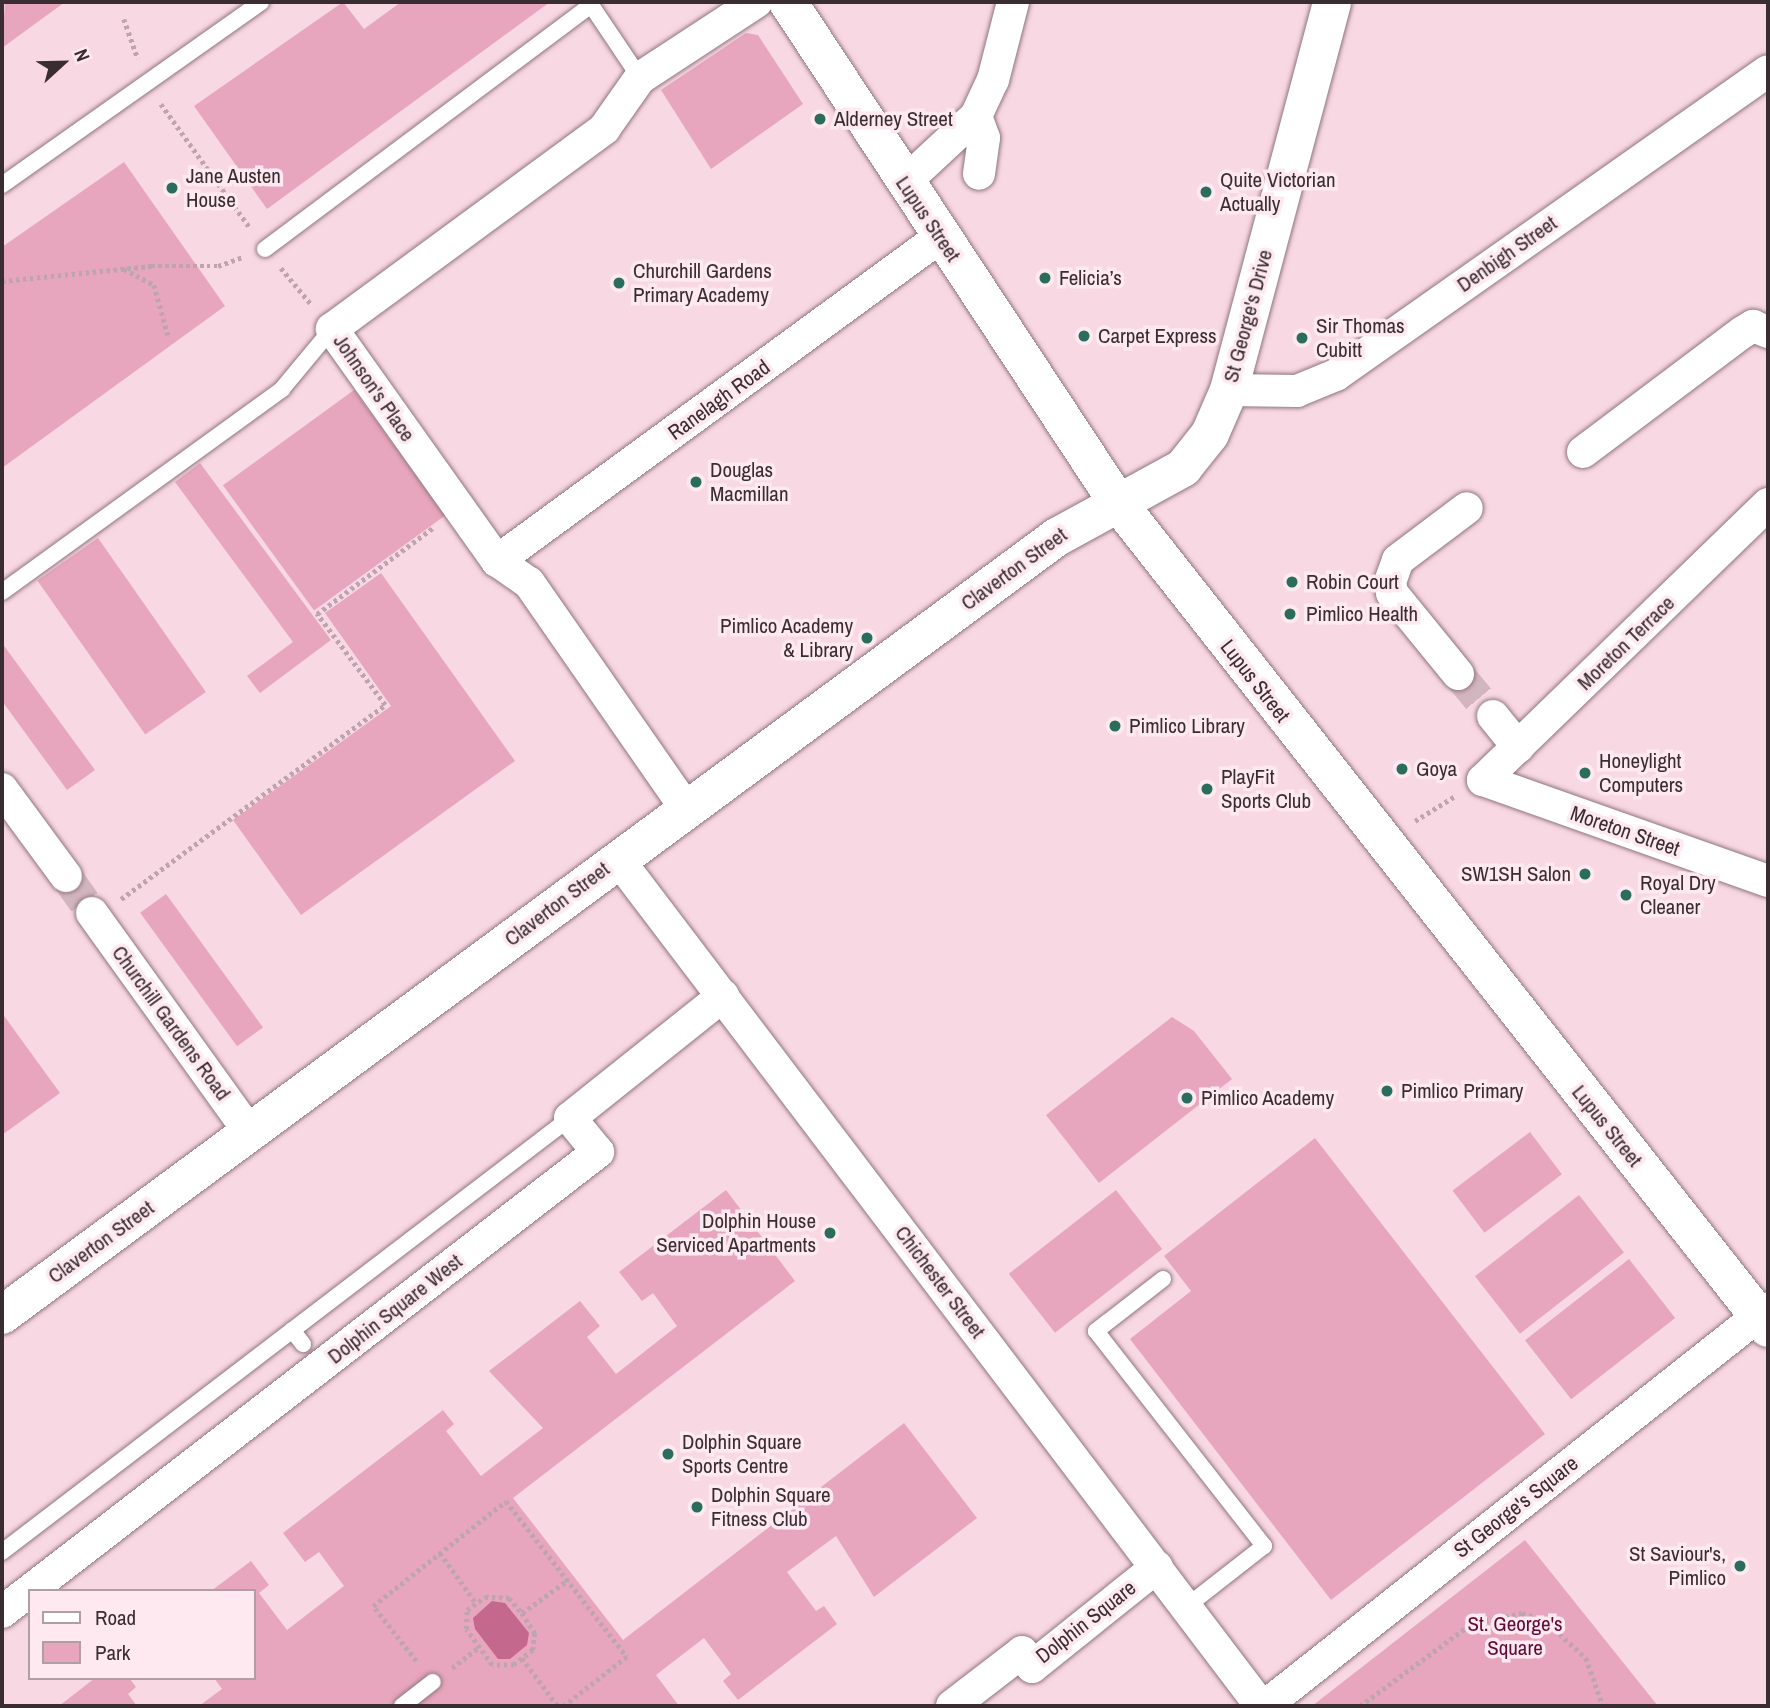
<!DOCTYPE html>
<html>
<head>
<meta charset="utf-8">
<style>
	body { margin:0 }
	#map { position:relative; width:1770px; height:1708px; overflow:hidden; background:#f8d8e3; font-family:"Archivo Narrow",sans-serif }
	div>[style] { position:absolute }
	.green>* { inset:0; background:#e8a6be; transform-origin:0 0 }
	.water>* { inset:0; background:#c4698d }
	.street-tunnel>* { height:32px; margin-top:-16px; transform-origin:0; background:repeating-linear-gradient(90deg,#d2b6bf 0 32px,transparent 0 48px) }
	.path>* { height:4.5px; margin-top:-2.25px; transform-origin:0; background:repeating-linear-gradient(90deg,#bea4ad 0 3.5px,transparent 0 7px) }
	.roads { filter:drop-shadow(0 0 2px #91757f) drop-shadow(0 0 2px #91757f) }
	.lane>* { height:16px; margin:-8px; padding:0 8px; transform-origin:8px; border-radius:8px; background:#fff }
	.street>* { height:32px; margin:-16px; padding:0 16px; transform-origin:16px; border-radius:16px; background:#fff }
	.secondary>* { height:38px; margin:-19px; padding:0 19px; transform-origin:19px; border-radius:19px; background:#fff }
	.dots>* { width:19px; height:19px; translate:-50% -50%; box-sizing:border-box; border:4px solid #fde9ef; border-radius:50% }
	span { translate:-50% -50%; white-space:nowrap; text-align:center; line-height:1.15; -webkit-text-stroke:7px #fde9ef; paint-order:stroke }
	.poi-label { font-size:21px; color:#392d31 }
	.left { translate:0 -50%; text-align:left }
	.right { translate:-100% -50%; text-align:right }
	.street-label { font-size:21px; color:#392d31 }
	.park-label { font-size:21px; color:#5f0a36 }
	.frame { position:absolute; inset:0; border:4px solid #392d31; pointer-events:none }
	.legend { position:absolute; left:28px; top:1589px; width:228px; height:91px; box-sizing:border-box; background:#fde9ef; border:2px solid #af9ea3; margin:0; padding:9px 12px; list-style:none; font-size:21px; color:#392d31 }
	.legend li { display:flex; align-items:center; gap:14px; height:35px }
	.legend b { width:35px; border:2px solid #af9ea3 }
	.north { position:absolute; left:28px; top:28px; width:70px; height:70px; -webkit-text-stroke:5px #fde9ef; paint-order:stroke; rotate:68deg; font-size:19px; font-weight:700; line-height:28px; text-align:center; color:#392d31 }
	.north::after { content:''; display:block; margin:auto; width:24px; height:32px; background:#392d31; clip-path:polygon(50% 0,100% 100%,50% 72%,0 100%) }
</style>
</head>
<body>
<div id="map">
	<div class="green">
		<i style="clip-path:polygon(5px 2px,65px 2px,2px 48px)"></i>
		<i style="clip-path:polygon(343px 2px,364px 29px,401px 2px,550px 2px,267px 209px,194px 106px)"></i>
		<i style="clip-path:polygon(746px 33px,758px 35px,803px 104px,711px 169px,661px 90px)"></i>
		<i style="clip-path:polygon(124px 162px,225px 306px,2px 468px,2px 247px)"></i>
		<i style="left:354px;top:390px;width:155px;height:162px;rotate:54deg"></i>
		<i style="clip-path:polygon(200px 463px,331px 640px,260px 693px,247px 676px,293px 642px,175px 482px)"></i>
		<i style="left:98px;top:538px;width:188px;height:74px;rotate:55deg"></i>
		<i style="clip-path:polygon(381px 573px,515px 761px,301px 915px,233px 820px,391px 706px,325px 613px)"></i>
		<i style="clip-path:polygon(2px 643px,95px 770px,67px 790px,2px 701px)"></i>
		<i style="left:166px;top:894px;width:165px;height:32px;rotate:54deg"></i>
		<i style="clip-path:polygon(2px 1013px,60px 1093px,2px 1135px)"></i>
		<i style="clip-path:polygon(1172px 1017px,1194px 1031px,1232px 1079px,1099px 1183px,1046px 1115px)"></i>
		<i style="left:1530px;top:1132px;width:53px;height:97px;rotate:53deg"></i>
		<i style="clip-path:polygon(1315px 1138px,1545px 1434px,1331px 1600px,1130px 1339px,1191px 1291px,1164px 1256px)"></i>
		<i style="clip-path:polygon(726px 1190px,795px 1281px,513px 1498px,623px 1640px,904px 1423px,977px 1518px,874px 1597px,836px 1536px,787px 1572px,816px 1611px,824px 1606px,837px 1624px,738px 1700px,723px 1681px,731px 1674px,704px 1638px,656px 1675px,679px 1706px,199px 1706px,222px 1689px,214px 1678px,254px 1678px,254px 1591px,211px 1591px,251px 1561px,269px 1585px,259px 1593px,287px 1630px,344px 1586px,319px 1552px,305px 1562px,283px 1533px,443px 1410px,454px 1424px,446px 1431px,481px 1476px,543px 1428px,489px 1371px,580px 1301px,600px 1326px,587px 1337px,616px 1374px,677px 1326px,653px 1293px,642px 1301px,619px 1272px)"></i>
		<i style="left:1116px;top:1190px;width:75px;height:136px;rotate:52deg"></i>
		<i style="left:1579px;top:1195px;width:73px;height:132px;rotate:52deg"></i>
		<i style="left:1629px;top:1259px;width:75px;height:132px;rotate:52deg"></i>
		<i style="clip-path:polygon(1525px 1540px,1658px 1706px,1312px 1706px)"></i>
		<i style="clip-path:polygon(95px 1678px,129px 1678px,136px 1687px,128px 1694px,137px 1706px,59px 1706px)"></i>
	</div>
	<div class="water">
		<i style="clip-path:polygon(492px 1601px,505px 1603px,529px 1633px,527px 1645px,510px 1659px,498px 1659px,475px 1629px,473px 1618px)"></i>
	</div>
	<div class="street-tunnel">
		<i style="left:1458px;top:674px;width:55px;rotate:50.2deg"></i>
		<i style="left:66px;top:876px;width:45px;rotate:54.9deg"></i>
	</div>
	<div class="path">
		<i style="left:124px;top:19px;width:42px;rotate:70.7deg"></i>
		<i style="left:161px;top:104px;width:153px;rotate:54.3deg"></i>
		<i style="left:281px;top:268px;width:47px;rotate:50.2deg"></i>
		<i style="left:124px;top:269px;width:34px;rotate:28deg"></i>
		<i style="left:154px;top:285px;width:52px;rotate:74.4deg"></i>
		<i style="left:2px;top:281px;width:150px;rotate:-5.7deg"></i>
		<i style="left:151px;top:266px;width:67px"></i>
		<i style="left:218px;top:266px;width:27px;rotate:-20deg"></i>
		<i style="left:1415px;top:821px;width:47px;rotate:-32deg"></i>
		<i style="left:121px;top:899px;width:328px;rotate:-36.3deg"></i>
		<i style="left:385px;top:705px;width:114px;rotate:-126.8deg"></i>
		<i style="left:317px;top:614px;width:144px;rotate:-36.6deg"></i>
		<i style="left:440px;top:1553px;width:62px;rotate:54.2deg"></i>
		<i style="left:522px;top:1613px;width:24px;rotate:57deg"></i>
		<i style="left:535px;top:1633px;width:17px;rotate:97deg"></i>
		<i style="left:533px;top:1650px;width:24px;rotate:142deg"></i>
		<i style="left:514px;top:1665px;width:22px;rotate:180deg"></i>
		<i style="left:492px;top:1665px;width:44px;rotate:-125.8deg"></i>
		<i style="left:466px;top:1629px;width:19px;rotate:-87deg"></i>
		<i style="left:467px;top:1610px;width:22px;rotate:-36deg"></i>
		<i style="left:485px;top:1597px;width:24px;rotate:2deg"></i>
		<i style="left:509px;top:1598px;width:20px;rotate:49deg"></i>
		<i style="left:522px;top:1613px;width:57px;rotate:-35.7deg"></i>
		<i style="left:522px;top:1658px;width:60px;rotate:53.1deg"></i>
		<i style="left:416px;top:1661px;width:70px;rotate:-128deg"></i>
		<i style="left:373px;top:1606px;width:169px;rotate:-38.3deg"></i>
		<i style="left:506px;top:1501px;width:197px;rotate:52.2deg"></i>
		<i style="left:627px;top:1657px;width:80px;rotate:142.1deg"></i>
		<i style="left:452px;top:1668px;width:34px;rotate:-38deg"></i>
		<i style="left:1360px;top:1706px;width:138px;rotate:-36.5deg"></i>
		<i style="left:1471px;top:1624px;width:52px;rotate:-12.2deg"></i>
		<i style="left:1522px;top:1613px;width:23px;rotate:18deg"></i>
		<i style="left:1544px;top:1620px;width:57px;rotate:42.1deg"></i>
		<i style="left:1586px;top:1658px;width:51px;rotate:70.5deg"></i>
	</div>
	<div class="roads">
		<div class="lane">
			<i style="left:589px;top:2px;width:92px;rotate:56.1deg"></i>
			<i style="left:2px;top:185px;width:317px;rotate:-35.2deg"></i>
			<i style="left:265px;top:249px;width:407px;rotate:-36.8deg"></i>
			<i style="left:2px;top:592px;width:346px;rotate:-35.9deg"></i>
			<i style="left:282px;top:389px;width:78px;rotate:-50.2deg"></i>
			<i style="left:1163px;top:1279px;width:85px;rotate:142.2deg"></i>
			<i style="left:1096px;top:1331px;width:273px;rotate:52deg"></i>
			<i style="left:1264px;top:1546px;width:99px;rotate:142deg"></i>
			<i style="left:292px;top:1330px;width:18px;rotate:52deg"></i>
			<i style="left:2px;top:1552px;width:715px;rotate:-37.38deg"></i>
			<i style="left:402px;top:1706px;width:39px;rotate:-38deg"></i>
		</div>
		<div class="street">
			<i style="left:976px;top:116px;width:23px;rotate:70deg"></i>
			<i style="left:984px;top:138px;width:36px;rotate:98deg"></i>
			<i style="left:904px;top:183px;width:98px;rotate:-42.9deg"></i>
			<i style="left:976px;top:116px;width:40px;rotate:-65deg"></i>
			<i style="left:993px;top:80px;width:81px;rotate:-75.6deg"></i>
			<i style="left:1229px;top:390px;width:68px;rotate:0.8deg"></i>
			<i style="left:1297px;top:391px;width:42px;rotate:-22.3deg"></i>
			<i style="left:1336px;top:375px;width:528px;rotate:-35.13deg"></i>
			<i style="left:1583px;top:452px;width:200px;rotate:-36.9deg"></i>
			<i style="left:1743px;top:332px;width:12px;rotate:-31deg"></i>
			<i style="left:1753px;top:326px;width:16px;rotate:22deg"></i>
			<i style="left:1768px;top:504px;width:397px;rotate:135.9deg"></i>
			<i style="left:1483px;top:780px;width:302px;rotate:19.5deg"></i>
			<i style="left:497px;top:561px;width:549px;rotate:-36.18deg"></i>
			<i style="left:1458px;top:674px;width:104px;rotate:-129.2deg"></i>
			<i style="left:1392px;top:593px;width:11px;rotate:-100deg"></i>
			<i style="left:1390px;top:582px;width:23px;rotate:-70deg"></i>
			<i style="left:1398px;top:560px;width:86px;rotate:-37deg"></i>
			<i style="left:1493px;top:716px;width:40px;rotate:51deg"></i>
			<i style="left:2px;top:789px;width:108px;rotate:53.7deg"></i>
			<i style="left:687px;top:810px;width:277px;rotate:-124.8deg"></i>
			<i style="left:529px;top:583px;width:39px;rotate:-145deg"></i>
			<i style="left:497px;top:561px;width:285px;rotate:-125.4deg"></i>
			<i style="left:332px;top:329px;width:338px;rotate:-36.3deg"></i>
			<i style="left:604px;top:129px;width:62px;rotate:-54.8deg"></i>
			<i style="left:640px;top:78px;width:139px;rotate:-33.2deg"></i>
			<i style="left:618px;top:859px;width:1063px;rotate:52.8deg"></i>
			<i style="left:92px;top:913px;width:271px;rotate:54.3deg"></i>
			<i style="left:2px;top:1612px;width:753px;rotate:-37.66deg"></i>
			<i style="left:598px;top:1152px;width:44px;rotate:-129.5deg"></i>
			<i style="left:570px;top:1118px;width:196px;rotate:-38.6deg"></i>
			<i style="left:952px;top:1706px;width:88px;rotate:-37.6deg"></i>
			<i style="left:1022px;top:1652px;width:18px;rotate:56deg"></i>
			<i style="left:1032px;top:1667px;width:160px;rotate:-38.7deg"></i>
			<i style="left:1265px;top:1706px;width:641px;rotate:-38.35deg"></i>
		</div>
		<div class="secondary">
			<i style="left:788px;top:2px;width:600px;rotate:56.63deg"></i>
			<i style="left:1118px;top:503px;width:1050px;rotate:51.77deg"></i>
			<i style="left:2px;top:1315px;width:1311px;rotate:-36.41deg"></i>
			<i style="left:1057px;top:537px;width:144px;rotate:-28.7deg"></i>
			<i style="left:1183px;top:468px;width:43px;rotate:-51.5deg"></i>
			<i style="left:1210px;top:434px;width:48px;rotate:-66.6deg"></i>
			<i style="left:1229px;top:390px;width:401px;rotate:-75.1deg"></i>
		</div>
	</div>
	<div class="dots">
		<i style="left:820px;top:119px;background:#2a6d5d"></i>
		<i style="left:172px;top:188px;background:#2a6d5d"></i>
		<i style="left:1206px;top:192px;background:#2a6d5d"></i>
		<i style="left:1045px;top:278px;background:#2a6d5d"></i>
		<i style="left:619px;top:283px;background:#2a6d5d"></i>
		<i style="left:1084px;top:336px;background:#2a6d5d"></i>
		<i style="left:1302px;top:338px;background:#2a6d5d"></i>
		<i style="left:696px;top:482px;background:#2a6d5d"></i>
		<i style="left:1292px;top:582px;background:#2a6d5d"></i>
		<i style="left:1290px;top:614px;background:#2a6d5d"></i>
		<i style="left:867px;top:638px;background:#2a6d5d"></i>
		<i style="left:1115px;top:726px;background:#2a6d5d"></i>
		<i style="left:1402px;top:769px;background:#2a6d5d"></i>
		<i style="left:1585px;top:773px;background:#2a6d5d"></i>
		<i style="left:1207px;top:789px;background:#2a6d5d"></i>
		<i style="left:1585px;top:874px;background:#2a6d5d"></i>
		<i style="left:1626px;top:895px;background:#2a6d5d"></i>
		<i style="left:1387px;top:1091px;background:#2a6d5d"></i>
		<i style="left:1187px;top:1098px;background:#2a6d5d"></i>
		<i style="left:830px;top:1233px;background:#2a6d5d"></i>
		<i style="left:668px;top:1454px;background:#2a6d5d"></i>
		<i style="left:697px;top:1507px;background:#2a6d5d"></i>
		<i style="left:1740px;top:1566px;background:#2a6d5d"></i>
	</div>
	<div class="poi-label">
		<span class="left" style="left:834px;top:119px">Alderney Street</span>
		<span class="left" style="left:186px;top:188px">Jane Austen<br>House</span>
		<span class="left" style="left:1220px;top:192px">Quite Victorian<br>Actually</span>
		<span class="left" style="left:633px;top:283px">Churchill Gardens<br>Primary Academy</span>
		<span class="left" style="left:1059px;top:278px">Felicia’s</span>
		<span class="left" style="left:1316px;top:338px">Sir Thomas<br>Cubitt</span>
		<span class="left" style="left:1098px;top:336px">Carpet Express</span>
		<span class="left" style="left:710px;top:482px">Douglas<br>Macmillan</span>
		<span class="left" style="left:1306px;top:582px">Robin Court</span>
		<span class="left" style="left:1306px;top:614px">Pimlico Health</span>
		<span class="right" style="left:853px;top:638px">Pimlico Academy<br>&amp; Library</span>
		<span class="left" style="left:1129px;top:726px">Pimlico Library</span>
		<span class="left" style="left:1599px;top:773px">Honeylight<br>Computers</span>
		<span class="left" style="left:1416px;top:769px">Goya</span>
		<span class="left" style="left:1221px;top:789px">PlayFit<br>Sports Club</span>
		<span class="right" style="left:1571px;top:874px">SW1SH Salon</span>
		<span class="left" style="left:1640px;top:895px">Royal Dry<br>Cleaner</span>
		<span class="left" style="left:1401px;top:1091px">Pimlico Primary</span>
		<span class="left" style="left:1201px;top:1098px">Pimlico Academy</span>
		<span class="right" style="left:816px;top:1233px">Dolphin House<br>Serviced Apartments</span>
		<span class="left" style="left:682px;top:1454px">Dolphin Square<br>Sports Centre</span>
		<span class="left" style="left:711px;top:1507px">Dolphin Square<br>Fitness Club</span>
		<span class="right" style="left:1726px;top:1566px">St Saviour's,<br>Pimlico</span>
	</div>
	<div class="street-label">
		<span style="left:928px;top:219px;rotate:56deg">Lupus Street</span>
		<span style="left:1507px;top:254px;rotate:-35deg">Denbigh Street</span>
		<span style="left:1248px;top:316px;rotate:-75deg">St George's Drive</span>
		<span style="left:374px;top:388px;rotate:55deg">Johnson's Place</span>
		<span style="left:719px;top:400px;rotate:-36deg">Ranelagh Road</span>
		<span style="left:1014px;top:569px;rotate:-36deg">Claverton Street</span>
		<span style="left:1626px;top:643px;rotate:-44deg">Moreton Terrace</span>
		<span style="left:1255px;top:681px;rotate:52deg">Lupus Street</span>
		<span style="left:1625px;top:831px;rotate:19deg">Moreton Street</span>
		<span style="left:557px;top:904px;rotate:-37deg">Claverton Street</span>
		<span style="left:171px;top:1023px;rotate:54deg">Churchill Gardens Road</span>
		<span style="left:1607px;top:1126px;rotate:51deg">Lupus Street</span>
		<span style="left:101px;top:1242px;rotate:-36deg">Claverton Street</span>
		<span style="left:940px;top:1282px;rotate:53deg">Chichester Street</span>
		<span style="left:395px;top:1309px;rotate:-38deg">Dolphin Square West</span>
		<span style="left:1516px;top:1507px;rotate:-38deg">St George's Square</span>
		<span style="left:1086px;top:1622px;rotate:-38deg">Dolphin Square</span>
	</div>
	<div class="park-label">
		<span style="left:1515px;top:1636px">St. George's<br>Square</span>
	</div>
	<div class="frame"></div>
	<ul class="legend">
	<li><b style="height:9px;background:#fff"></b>Road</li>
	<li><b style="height:19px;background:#e8a6be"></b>Park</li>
	</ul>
	<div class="north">N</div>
</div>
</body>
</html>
